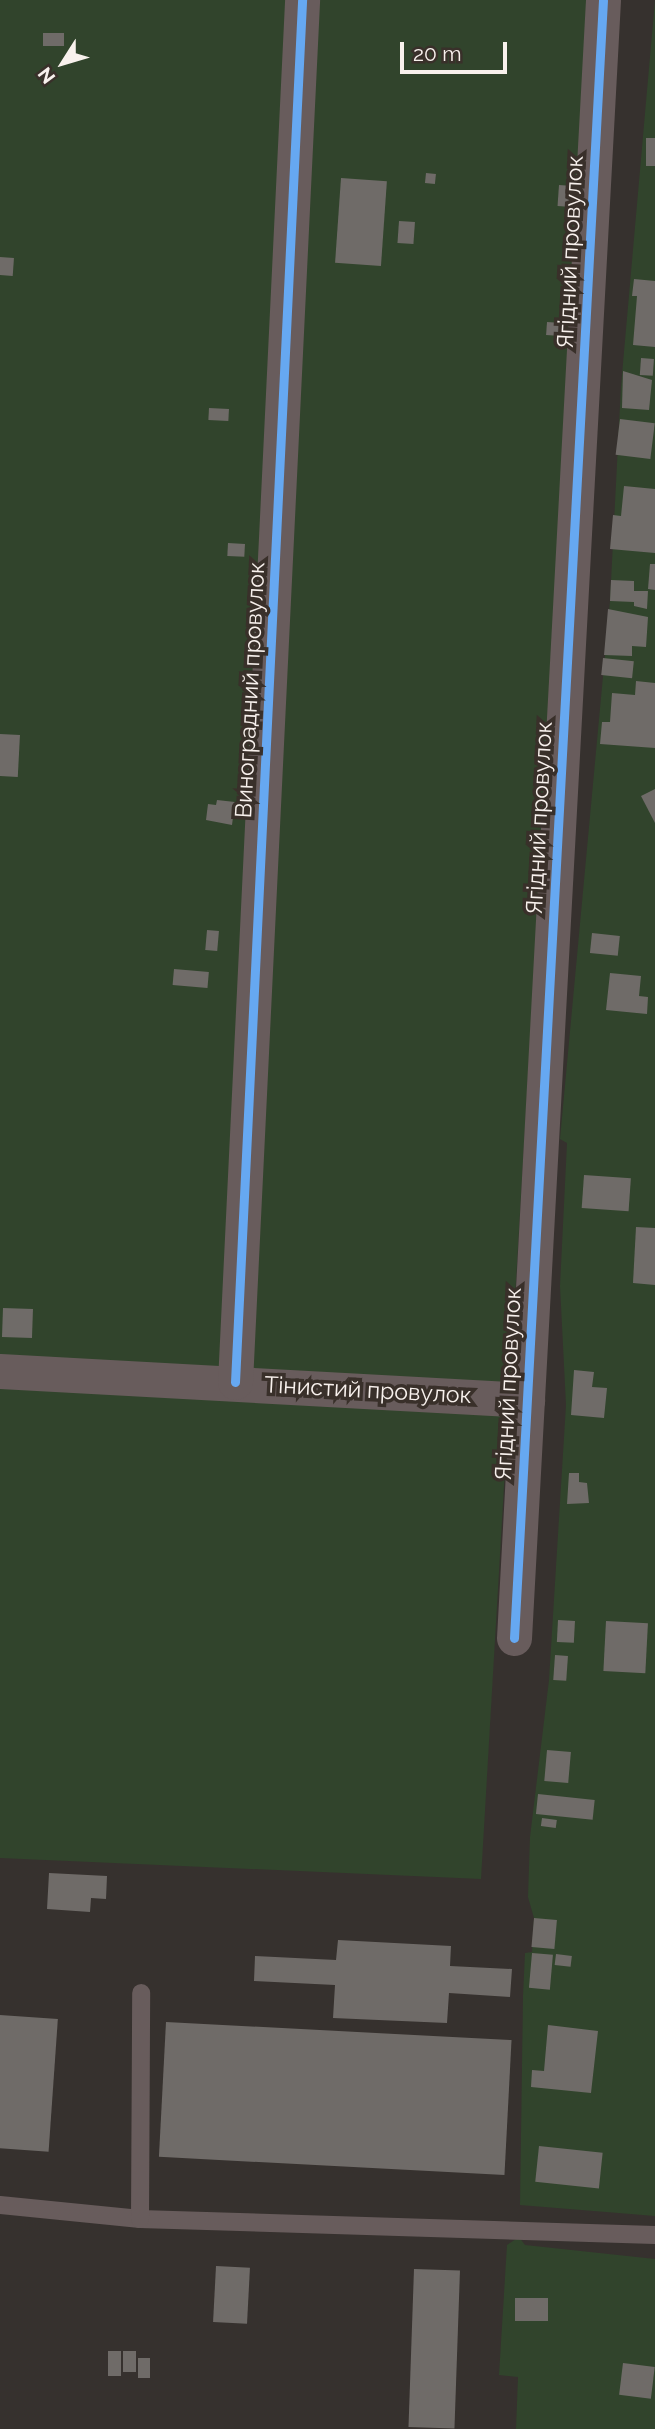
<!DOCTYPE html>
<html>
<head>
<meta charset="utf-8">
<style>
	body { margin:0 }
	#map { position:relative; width:655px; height:2429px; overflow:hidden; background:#36312e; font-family:Raleway,sans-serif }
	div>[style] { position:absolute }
	.green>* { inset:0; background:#31442c }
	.building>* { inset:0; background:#6f6b68; transform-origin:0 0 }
	.service>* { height:18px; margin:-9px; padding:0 9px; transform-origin:9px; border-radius:9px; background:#685c5c }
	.minor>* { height:35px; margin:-17.5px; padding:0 17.5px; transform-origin:17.5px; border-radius:17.5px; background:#685c5c }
	.cycleway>* { height:9px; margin:-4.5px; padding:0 4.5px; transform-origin:4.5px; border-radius:4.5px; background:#66a8f1 }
	span { translate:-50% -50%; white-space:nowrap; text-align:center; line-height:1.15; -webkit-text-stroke:7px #39302a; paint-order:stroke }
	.street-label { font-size:23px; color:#f8f1ed }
	.north { position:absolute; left:28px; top:28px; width:70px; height:70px; -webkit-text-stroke:5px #39302a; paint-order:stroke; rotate:233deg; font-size:19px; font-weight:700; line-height:28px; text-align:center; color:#f8f1ed }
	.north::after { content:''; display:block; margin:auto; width:24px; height:32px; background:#f8f1ed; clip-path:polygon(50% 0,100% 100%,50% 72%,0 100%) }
	.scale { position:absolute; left:400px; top:42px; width:107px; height:32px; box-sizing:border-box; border:4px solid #f8f1ed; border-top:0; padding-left:9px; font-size:21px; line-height:24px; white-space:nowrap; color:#f8f1ed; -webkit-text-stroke:5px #39302a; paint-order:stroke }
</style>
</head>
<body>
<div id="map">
	<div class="green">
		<i style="clip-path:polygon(0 0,591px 0,481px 1879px,0 1858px)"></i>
		<i style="clip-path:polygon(655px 0,655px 2216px,520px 2205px,523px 1996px,525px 1953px,532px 1952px,534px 1918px,528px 1897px,530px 1837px,549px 1680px,566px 1405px,560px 1286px,567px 1143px,560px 1139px,610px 601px,621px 386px)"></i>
		<i style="clip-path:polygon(519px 2237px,525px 2245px,655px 2259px,655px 2429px,516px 2429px,518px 2377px,499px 2375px,507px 2245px)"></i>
	</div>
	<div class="building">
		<i style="left:43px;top:33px;width:21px;height:13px"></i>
		<i style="left:646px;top:138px;width:9px;height:28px"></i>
		<i style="left:426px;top:173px;width:10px;height:10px;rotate:6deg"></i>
		<i style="left:341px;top:178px;width:46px;height:85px;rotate:4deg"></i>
		<i style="left:559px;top:185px;width:14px;height:21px;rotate:4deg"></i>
		<i style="left:399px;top:221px;width:16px;height:22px;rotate:4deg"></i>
		<i style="left:0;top:257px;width:14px;height:18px;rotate:4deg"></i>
		<i style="clip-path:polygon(634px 279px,655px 281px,655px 347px,633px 345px,637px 296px,632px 296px)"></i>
		<i style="left:547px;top:322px;width:15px;height:13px;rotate:4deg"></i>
		<i style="left:641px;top:358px;width:13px;height:17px;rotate:4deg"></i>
		<i style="clip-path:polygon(623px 371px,652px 380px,649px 410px,622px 408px)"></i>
		<i style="left:209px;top:408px;width:20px;height:12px;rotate:3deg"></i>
		<i style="left:620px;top:419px;width:35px;height:36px;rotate:7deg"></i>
		<i style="clip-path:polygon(624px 486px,655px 489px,655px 553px,610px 549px,613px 515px,621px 516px)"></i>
		<i style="left:228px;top:543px;width:17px;height:13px;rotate:3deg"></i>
		<i style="clip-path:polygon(650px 564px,655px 564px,655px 590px,648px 589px)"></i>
		<i style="clip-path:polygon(611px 580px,634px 581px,634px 591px,648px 591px,647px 609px,634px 606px,634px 602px,610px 601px)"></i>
		<i style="clip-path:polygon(608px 609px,648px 617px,646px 647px,632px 646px,632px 656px,604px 655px)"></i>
		<i style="left:603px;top:658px;width:31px;height:17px;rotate:6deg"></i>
		<i style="clip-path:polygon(636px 681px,655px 683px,655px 748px,600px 744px,602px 722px,610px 722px,612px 693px,635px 695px)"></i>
		<i style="left:0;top:734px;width:20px;height:42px;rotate:3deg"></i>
		<i style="clip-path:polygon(655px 789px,655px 823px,641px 796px)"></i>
		<i style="clip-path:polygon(217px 800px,235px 802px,232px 825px,206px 820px,208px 804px,216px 805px)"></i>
		<i style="left:207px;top:930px;width:12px;height:20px;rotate:5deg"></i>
		<i style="left:592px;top:933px;width:28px;height:20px;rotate:6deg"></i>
		<i style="left:174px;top:969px;width:35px;height:16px;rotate:5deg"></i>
		<i style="clip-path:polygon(610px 973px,641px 976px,639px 996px,648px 997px,647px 1014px,606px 1010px)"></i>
		<i style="left:584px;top:1175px;width:47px;height:33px;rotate:4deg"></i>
		<i style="clip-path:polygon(636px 1227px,655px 1228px,655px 1285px,633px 1283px)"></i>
		<i style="left:3px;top:1308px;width:30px;height:29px;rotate:2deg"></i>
		<i style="clip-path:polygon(574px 1370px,594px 1372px,592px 1387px,607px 1388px,604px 1418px,571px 1415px)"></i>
		<i style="clip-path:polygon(569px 1473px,579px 1473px,579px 1482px,587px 1483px,589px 1503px,567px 1504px)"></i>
		<i style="left:558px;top:1620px;width:17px;height:22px;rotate:3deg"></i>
		<i style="left:606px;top:1621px;width:42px;height:50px;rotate:3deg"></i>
		<i style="left:555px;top:1655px;width:13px;height:25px;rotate:4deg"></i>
		<i style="left:547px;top:1750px;width:24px;height:31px;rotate:5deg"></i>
		<i style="left:538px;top:1794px;width:57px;height:20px;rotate:6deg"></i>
		<i style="left:542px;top:1818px;width:15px;height:8px;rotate:8deg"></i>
		<i style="clip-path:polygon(49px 1873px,107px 1876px,106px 1899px,91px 1898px,90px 1912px,47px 1909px)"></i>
		<i style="left:534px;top:1918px;width:23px;height:29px;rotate:5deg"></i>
		<i style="clip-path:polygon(338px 1940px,451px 1946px,450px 1966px,512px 1969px,510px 1997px,449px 1993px,447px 2023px,333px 2018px,335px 1985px,254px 1981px,255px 1956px,336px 1960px)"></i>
		<i style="left:532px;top:1953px;width:21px;height:35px;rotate:5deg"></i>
		<i style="left:556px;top:1954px;width:16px;height:11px;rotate:7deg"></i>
		<i style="left:0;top:2015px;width:58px;height:133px;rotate:4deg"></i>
		<i style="left:166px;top:2022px;width:346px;height:135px;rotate:3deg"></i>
		<i style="clip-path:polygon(548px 2025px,598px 2031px,591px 2093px,531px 2087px,532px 2070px,544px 2071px)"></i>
		<i style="left:539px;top:2146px;width:64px;height:36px;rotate:6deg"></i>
		<i style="left:216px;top:2266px;width:34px;height:56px;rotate:3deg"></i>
		<i style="left:414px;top:2269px;width:46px;height:158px;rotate:2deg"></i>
		<i style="left:515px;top:2298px;width:33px;height:23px"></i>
		<i style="left:108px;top:2351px;width:13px;height:25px"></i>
		<i style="left:123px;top:2351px;width:13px;height:21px"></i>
		<i style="left:138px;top:2358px;width:12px;height:20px"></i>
		<i style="left:623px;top:2363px;width:32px;height:32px;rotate:7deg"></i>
	</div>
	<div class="service">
		<i style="left:0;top:2205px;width:141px;rotate:5.7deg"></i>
		<i style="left:140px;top:2219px;width:515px;rotate:1.78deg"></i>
		<i style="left:140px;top:2219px;width:226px;rotate:-89.7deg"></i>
	</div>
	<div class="minor">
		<i style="left:0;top:1371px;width:528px;rotate:3.15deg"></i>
		<i style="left:235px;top:1382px;width:1384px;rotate:-87.22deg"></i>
		<i style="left:514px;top:1638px;width:1640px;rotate:-86.89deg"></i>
	</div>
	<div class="cycleway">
		<i style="left:235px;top:1382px;width:1384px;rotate:-87.22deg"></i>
		<i style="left:514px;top:1638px;width:1640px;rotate:-86.89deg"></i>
	</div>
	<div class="street-label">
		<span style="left:570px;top:252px;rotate:-87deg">Ягідний провулок</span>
		<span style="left:250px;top:690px;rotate:-87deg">Виноградний провулок</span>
		<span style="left:539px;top:818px;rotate:-87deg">Ягідний провулок</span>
		<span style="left:508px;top:1384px;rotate:-87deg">Ягідний провулок</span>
		<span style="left:368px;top:1390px;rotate:3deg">Тінистий провулок</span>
	</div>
	<div class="north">N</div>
	<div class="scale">20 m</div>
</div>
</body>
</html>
